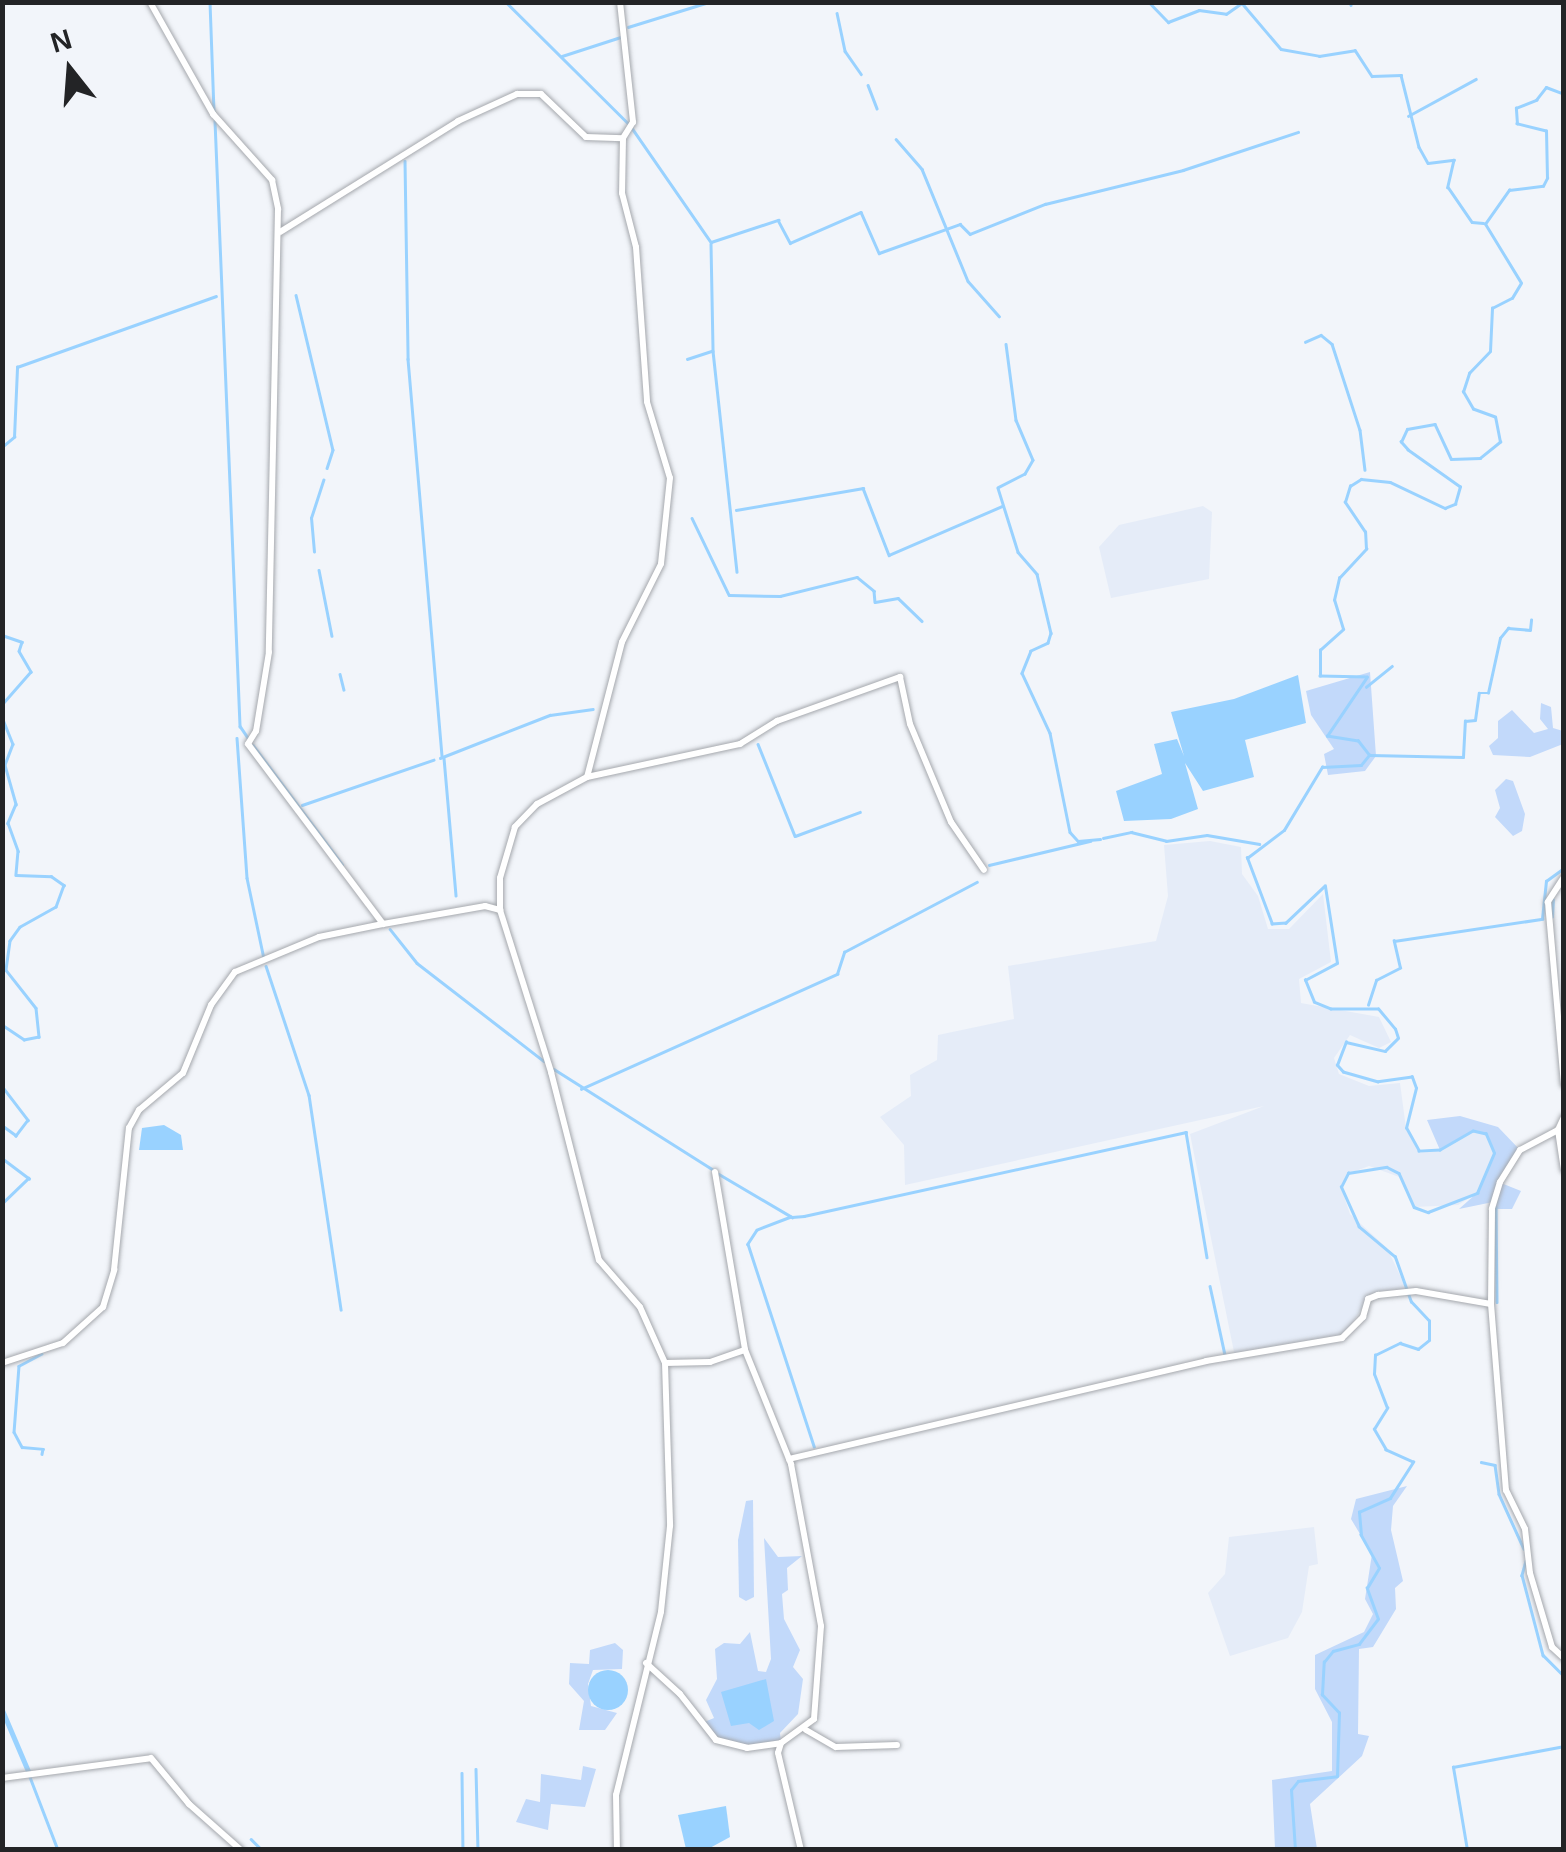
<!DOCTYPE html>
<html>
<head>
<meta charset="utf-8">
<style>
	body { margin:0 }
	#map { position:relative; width:1566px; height:1852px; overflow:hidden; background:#f2f5fa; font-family:Helvetica,sans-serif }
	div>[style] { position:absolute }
	.built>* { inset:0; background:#e5ecf8 }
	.green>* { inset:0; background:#c2d9fa }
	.water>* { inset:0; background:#99d2ff }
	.round { border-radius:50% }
	.stream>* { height:2.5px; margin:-1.25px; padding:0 1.25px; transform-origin:1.25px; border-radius:1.25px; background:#99d2ff }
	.canal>* { height:5px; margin:-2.5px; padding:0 2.5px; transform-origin:2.5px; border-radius:2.5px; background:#99d2ff }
	.roads { filter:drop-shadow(0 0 2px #a5a8ad) drop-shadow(0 0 2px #a5a8ad) }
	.minor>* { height:6px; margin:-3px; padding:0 3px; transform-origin:3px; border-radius:3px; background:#fff }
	span { translate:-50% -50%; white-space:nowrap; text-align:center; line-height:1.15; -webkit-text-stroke:10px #f2f5fa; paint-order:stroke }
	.frame { position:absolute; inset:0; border:5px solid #232426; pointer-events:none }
	.north { position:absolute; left:20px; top:20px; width:100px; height:100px; -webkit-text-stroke:8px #f2f5fa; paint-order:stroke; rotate:343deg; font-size:28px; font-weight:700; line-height:40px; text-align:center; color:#232426 }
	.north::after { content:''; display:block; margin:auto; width:35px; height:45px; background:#232426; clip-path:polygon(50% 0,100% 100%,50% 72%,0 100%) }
</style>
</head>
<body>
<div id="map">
	<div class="built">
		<i style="clip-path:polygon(1203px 506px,1212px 512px,1209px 579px,1111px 598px,1099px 547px,1119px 525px)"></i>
		<i style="clip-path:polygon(1210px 841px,1241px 847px,1242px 874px,1258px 896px,1268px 929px,1289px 929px,1323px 894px,1331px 962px,1299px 979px,1301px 1003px,1379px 1017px,1391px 1042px,1379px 1048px,1350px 1035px,1334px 1058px,1339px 1074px,1369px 1086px,1400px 1083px,1406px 1128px,1420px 1151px,1440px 1150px,1473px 1131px,1486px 1134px,1494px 1153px,1477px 1193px,1458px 1205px,1414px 1207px,1402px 1178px,1369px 1166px,1348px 1174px,1341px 1187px,1350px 1214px,1387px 1248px,1408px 1292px,1368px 1299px,1342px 1338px,1235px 1357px,1190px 1134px,1264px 1106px,905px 1185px,904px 1145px,880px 1117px,911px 1096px,910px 1075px,937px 1060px,938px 1035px,1014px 1019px,1008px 966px,1156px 941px,1168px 896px,1164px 845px)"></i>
		<i style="clip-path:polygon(1314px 1527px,1318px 1564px,1309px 1566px,1302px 1612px,1288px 1638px,1230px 1656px,1208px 1593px,1225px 1574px,1229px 1537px)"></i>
	</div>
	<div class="green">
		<i style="clip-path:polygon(1370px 672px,1376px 756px,1365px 771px,1328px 775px,1324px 754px,1334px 749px,1311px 715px,1306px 691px)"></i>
		<i style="clip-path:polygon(1541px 703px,1551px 707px,1553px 728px,1563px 731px,1563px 744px,1530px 757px,1493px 755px,1489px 746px,1498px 738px,1498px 721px,1512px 710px,1534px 733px,1548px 729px,1540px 719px)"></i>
		<i style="clip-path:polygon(1506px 779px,1513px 781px,1525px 814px,1522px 831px,1513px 836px,1495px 817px,1500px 808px,1495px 790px)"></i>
		<i style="clip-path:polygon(1460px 1116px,1498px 1127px,1520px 1150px,1501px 1183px,1521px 1191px,1512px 1209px,1492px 1209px,1493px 1202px,1459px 1209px,1477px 1193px,1494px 1153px,1486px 1134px,1473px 1132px,1440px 1150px,1427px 1120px)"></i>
		<i style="clip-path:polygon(1407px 1486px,1393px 1506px,1391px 1530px,1403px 1581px,1395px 1588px,1396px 1609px,1373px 1647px,1359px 1649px,1358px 1734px,1369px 1736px,1362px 1756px,1310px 1804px,1317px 1849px,1275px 1849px,1272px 1780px,1332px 1771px,1332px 1722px,1315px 1689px,1315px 1655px,1364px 1632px,1373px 1614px,1365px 1599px,1372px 1554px,1351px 1519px,1356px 1499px)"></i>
		<i style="clip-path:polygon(753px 1500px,754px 1597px,746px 1601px,739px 1597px,738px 1540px,746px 1501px)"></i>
		<i style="clip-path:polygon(764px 1538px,778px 1557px,802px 1556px,787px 1568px,788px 1590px,782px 1594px,784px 1619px,800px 1650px,793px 1667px,803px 1679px,798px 1714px,780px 1733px,781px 1743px,727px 1746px,702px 1723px,714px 1718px,706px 1700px,717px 1679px,715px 1649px,724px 1643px,740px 1644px,750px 1632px,758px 1671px,766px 1672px,771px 1659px)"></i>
		<i style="clip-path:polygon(615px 1643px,623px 1650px,622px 1669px,593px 1670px,588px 1684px,591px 1706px,617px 1713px,605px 1730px,579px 1730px,584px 1701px,569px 1684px,570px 1663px,589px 1664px,590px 1650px)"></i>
		<i style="clip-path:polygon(583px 1766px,596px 1769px,585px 1807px,551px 1804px,548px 1830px,516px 1822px,526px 1799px,540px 1802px,541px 1774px,581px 1780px)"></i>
	</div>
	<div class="water">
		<i style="clip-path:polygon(1298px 675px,1306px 723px,1245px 740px,1254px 777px,1203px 791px,1185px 763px,1198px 809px,1171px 819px,1124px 821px,1116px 791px,1162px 774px,1154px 744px,1177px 739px,1184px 756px,1171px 712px,1234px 699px)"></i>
		<i style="clip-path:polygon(164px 1125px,181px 1135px,183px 1150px,139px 1150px,142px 1128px)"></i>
		<i class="round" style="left:588px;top:1670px;width:40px;height:40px"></i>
		<i style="clip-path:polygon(766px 1679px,774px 1721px,759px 1730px,749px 1723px,731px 1726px,721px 1692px)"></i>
		<i style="clip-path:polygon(726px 1806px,730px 1837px,708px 1849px,686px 1849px,678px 1815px)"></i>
	</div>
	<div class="stream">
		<i style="left:210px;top:2px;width:109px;rotate:87.9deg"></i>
		<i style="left:506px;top:2px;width:172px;rotate:44.8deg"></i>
		<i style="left:1149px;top:2px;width:28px;rotate:46deg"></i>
		<i style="left:1168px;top:22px;width:33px;rotate:-21deg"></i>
		<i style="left:1199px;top:10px;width:27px;rotate:8deg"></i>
		<i style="left:1226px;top:14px;width:19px;rotate:-35deg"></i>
		<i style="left:1242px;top:3px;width:60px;rotate:49.7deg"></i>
		<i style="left:1281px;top:49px;width:39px;rotate:10deg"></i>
		<i style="left:1319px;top:56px;width:36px;rotate:-9deg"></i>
		<i style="left:1355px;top:50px;width:31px;rotate:57deg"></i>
		<i style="left:1372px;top:76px;width:29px;rotate:-2deg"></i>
		<i style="left:1401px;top:75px;width:74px;rotate:76deg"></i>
		<i style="left:1419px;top:147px;width:18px;rotate:61deg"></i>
		<i style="left:1428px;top:163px;width:26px;rotate:-7deg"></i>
		<i style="left:1454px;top:160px;width:28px;rotate:103deg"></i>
		<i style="left:1448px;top:187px;width:42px;rotate:55.6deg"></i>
		<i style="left:1472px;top:222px;width:11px;rotate:5deg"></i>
		<i style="left:1350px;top:2px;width:3px;rotate:72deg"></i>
		<i style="left:837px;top:13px;width:39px;rotate:78deg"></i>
		<i style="left:845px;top:51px;width:28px;rotate:55deg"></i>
		<i style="left:628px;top:27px;width:85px;rotate:-17.2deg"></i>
		<i style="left:562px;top:56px;width:62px;rotate:-17.9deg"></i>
		<i style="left:868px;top:85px;width:25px;rotate:69deg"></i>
		<i style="left:1408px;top:116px;width:77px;rotate:-28.6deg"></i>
		<i style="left:215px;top:121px;width:606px;rotate:87.63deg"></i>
		<i style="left:240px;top:726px;width:14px;rotate:56deg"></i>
		<i style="left:632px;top:128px;width:139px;rotate:55.3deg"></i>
		<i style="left:711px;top:242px;width:71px;rotate:-18.2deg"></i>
		<i style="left:778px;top:220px;width:26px;rotate:62deg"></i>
		<i style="left:790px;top:243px;width:77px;rotate:-23.6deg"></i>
		<i style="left:861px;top:212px;width:45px;rotate:66.3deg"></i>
		<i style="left:879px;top:253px;width:86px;rotate:-19.7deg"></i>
		<i style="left:960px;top:224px;width:14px;rotate:45deg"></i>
		<i style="left:970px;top:234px;width:81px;rotate:-21.8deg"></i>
		<i style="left:1045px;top:204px;width:142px;rotate:-13.8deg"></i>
		<i style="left:1183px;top:170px;width:121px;rotate:-18.3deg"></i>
		<i style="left:896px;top:139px;width:40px;rotate:49deg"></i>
		<i style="left:922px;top:169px;width:121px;rotate:67.7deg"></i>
		<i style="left:968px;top:281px;width:47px;rotate:48.5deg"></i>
		<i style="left:405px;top:161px;width:198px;rotate:89.1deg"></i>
		<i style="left:408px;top:359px;width:398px;rotate:85.1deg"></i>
		<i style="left:711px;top:244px;width:107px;rotate:88.9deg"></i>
		<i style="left:713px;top:351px;width:222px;rotate:83.8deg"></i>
		<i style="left:296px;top:295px;width:159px;rotate:76.6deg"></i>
		<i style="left:333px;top:450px;width:19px;rotate:108deg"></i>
		<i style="left:1305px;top:342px;width:17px;rotate:-24deg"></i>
		<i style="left:1321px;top:335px;width:14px;rotate:39deg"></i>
		<i style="left:1332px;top:344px;width:90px;rotate:72deg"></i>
		<i style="left:1360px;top:430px;width:40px;rotate:82.9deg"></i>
		<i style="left:1006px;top:344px;width:77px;rotate:82.5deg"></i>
		<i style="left:1016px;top:420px;width:43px;rotate:67deg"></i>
		<i style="left:1033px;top:460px;width:16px;rotate:120deg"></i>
		<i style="left:1025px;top:474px;width:30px;rotate:153deg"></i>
		<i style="left:998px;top:488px;width:67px;rotate:72.6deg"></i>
		<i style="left:1018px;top:552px;width:29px;rotate:49deg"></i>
		<i style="left:1037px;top:574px;width:61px;rotate:76.7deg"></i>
		<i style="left:1051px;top:633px;width:10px;rotate:107deg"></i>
		<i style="left:1048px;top:643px;width:19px;rotate:155deg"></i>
		<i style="left:1031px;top:651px;width:24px;rotate:112deg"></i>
		<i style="left:1022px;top:673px;width:66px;rotate:65deg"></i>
		<i style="left:1050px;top:733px;width:101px;rotate:78.6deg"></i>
		<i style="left:1070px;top:832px;width:12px;rotate:48deg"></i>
		<i style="left:1078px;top:841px;width:22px;rotate:-5deg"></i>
		<i style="left:687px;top:359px;width:26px;rotate:-18deg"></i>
		<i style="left:2px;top:447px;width:16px;rotate:-40deg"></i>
		<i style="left:14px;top:437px;width:70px;rotate:-87.5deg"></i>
		<i style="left:17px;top:367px;width:211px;rotate:-19.6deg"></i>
		<i style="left:736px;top:510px;width:129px;rotate:-9.8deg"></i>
		<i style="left:863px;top:488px;width:72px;rotate:68.8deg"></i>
		<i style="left:889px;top:555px;width:123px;rotate:-23.4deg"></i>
		<i style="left:692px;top:518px;width:85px;rotate:64.3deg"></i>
		<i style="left:729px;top:595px;width:51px;rotate:1.1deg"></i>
		<i style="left:780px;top:596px;width:79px;rotate:-13.9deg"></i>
		<i style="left:857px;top:577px;width:22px;rotate:39deg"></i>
		<i style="left:874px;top:591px;width:11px;rotate:85deg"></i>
		<i style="left:875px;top:602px;width:23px;rotate:-10deg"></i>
		<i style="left:898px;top:598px;width:33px;rotate:44deg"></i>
		<i style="left:314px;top:552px;width:34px;rotate:-95deg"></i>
		<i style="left:311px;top:518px;width:40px;rotate:-72deg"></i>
		<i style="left:319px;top:570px;width:67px;rotate:78.9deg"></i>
		<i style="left:2px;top:635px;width:21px;rotate:19deg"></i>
		<i style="left:22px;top:642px;width:9px;rotate:108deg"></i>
		<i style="left:19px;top:651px;width:24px;rotate:60deg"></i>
		<i style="left:31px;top:672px;width:44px;rotate:131.3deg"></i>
		<i style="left:340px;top:674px;width:16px;rotate:76deg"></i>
		<i style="left:1366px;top:687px;width:33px;rotate:-39deg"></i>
		<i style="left:2px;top:717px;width:29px;rotate:68deg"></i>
		<i style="left:13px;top:744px;width:22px;rotate:111deg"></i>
		<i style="left:5px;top:765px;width:41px;rotate:74.2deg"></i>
		<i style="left:16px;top:804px;width:21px;rotate:113deg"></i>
		<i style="left:8px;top:823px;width:30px;rotate:70deg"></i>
		<i style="left:18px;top:851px;width:24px;rotate:95deg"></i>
		<i style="left:16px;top:875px;width:35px;rotate:2deg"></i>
		<i style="left:51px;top:876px;width:16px;rotate:35deg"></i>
		<i style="left:64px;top:885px;width:23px;rotate:110deg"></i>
		<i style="left:56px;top:907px;width:41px;rotate:150.9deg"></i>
		<i style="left:20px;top:927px;width:17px;rotate:126deg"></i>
		<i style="left:10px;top:941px;width:29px;rotate:98deg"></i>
		<i style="left:6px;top:970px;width:48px;rotate:51.7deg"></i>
		<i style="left:36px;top:1008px;width:29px;rotate:84deg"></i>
		<i style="left:39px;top:1037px;width:15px;rotate:169deg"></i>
		<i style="left:24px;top:1040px;width:27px;rotate:-146deg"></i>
		<i style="left:237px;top:738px;width:140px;rotate:85.9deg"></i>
		<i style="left:247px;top:878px;width:83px;rotate:78.1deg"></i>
		<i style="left:758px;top:744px;width:99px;rotate:68.1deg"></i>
		<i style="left:795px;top:836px;width:69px;rotate:-20.3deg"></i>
		<i style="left:253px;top:745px;width:149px;rotate:53.2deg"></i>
		<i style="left:1370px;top:755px;width:93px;rotate:1.2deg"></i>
		<i style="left:1463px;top:757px;width:36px;rotate:-87deg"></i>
		<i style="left:1465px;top:721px;width:10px;rotate:-6deg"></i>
		<i style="left:1475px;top:720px;width:27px;rotate:-82deg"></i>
		<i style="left:1479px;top:693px;width:9px"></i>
		<i style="left:1488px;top:693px;width:56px;rotate:-77.7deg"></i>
		<i style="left:1500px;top:638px;width:13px;rotate:-51deg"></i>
		<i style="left:1508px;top:628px;width:22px;rotate:5deg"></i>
		<i style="left:1530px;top:630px;width:10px;rotate:-84deg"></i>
		<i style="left:440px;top:758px;width:118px;rotate:-21.4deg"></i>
		<i style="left:550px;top:715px;width:43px;rotate:-7.9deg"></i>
		<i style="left:444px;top:758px;width:138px;rotate:85deg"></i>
		<i style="left:302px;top:805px;width:139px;rotate:-19deg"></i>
		<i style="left:1103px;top:838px;width:29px;rotate:-12deg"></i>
		<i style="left:1131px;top:832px;width:36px;rotate:14deg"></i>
		<i style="left:1166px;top:841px;width:41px;rotate:-8.3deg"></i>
		<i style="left:1207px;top:835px;width:53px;rotate:9.8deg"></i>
		<i style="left:989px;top:865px;width:104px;rotate:-13.4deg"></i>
		<i style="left:1552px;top:917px;width:17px;rotate:-87deg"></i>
		<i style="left:390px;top:929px;width:43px;rotate:51.5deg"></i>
		<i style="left:417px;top:963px;width:160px;rotate:37.7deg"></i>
		<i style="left:266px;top:966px;width:136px;rotate:71.6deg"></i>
		<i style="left:309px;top:1095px;width:217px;rotate:81.5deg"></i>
		<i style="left:1368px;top:1005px;width:26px;rotate:-72deg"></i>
		<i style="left:1376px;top:980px;width:27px;rotate:-27deg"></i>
		<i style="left:1400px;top:968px;width:28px;rotate:-103deg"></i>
		<i style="left:1394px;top:941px;width:150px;rotate:-8.5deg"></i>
		<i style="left:1542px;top:919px;width:38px;rotate:-84deg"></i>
		<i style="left:1546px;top:881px;width:22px;rotate:-36deg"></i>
		<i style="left:554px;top:1069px;width:187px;rotate:32.3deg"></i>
		<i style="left:2px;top:1086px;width:43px;rotate:52.6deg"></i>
		<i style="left:28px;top:1120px;width:20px;rotate:127deg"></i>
		<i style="left:16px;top:1136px;width:17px;rotate:-144deg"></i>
		<i style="left:581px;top:1089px;width:281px;rotate:-24.2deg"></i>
		<i style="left:837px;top:974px;width:23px;rotate:-72deg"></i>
		<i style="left:844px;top:952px;width:150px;rotate:-27.8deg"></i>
		<i style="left:2px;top:1158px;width:34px;rotate:37deg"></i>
		<i style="left:29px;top:1178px;width:37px;rotate:136deg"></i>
		<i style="left:719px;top:1174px;width:85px;rotate:30.5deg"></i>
		<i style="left:792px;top:1217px;width:12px;rotate:-5deg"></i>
		<i style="left:804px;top:1216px;width:391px;rotate:-12.4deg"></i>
		<i style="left:1186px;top:1132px;width:127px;rotate:80.5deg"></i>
		<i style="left:1496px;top:1207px;width:95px;rotate:89.4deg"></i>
		<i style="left:791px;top:1217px;width:36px;rotate:159deg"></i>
		<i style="left:757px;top:1230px;width:17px;rotate:123deg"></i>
		<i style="left:748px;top:1244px;width:213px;rotate:71.9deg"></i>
		<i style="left:1210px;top:1286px;width:71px;rotate:77.7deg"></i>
		<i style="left:42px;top:1354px;width:26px;rotate:152deg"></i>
		<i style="left:19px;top:1366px;width:66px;rotate:94.3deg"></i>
		<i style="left:14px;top:1432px;width:17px;rotate:62deg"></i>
		<i style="left:22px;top:1447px;width:21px;rotate:5deg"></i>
		<i style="left:43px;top:1449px;width:5px;rotate:101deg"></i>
		<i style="left:1481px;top:1462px;width:14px;rotate:12deg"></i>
		<i style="left:1495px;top:1465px;width:29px;rotate:82deg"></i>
		<i style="left:1499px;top:1494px;width:60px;rotate:65.6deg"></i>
		<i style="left:1526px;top:1561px;width:15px;rotate:106deg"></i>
		<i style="left:1522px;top:1575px;width:83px;rotate:75.3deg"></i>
		<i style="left:1543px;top:1655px;width:30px;rotate:45deg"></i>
		<i style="left:476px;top:1769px;width:81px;rotate:88.6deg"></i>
		<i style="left:462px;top:1773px;width:77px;rotate:89.3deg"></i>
		<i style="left:30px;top:1777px;width:78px;rotate:69deg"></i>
		<i style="left:251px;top:1839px;width:16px;rotate:45deg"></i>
		<i style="left:1295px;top:1850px;width:60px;rotate:-93.8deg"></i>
		<i style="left:1291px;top:1790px;width:11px;rotate:-52deg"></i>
		<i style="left:1298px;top:1781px;width:39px;rotate:-7deg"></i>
		<i style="left:1337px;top:1776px;width:63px;rotate:-88.2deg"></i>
		<i style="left:1339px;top:1713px;width:25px;rotate:-133deg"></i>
		<i style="left:1322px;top:1695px;width:33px;rotate:-87deg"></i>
		<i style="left:1324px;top:1662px;width:14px;rotate:-51deg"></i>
		<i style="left:1333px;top:1651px;width:27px;rotate:-15deg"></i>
		<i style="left:1359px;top:1644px;width:31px;rotate:-53deg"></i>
		<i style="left:1378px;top:1619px;width:33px;rotate:-110deg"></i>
		<i style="left:1367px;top:1588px;width:23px;rotate:-59deg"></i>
		<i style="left:1379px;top:1568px;width:38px;rotate:-119deg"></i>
		<i style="left:1361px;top:1535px;width:23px;rotate:-95deg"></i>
		<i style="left:1359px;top:1512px;width:34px;rotate:-24deg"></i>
		<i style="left:1390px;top:1498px;width:43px;rotate:-57.4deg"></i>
		<i style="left:1413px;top:1462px;width:30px;rotate:-156deg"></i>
		<i style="left:1386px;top:1450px;width:24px;rotate:-120deg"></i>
		<i style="left:1374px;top:1429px;width:25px;rotate:-58deg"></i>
		<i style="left:1387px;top:1408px;width:36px;rotate:-111deg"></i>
		<i style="left:1374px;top:1374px;width:19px;rotate:-87deg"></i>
		<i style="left:1375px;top:1355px;width:28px;rotate:-26deg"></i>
		<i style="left:1400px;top:1343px;width:19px;rotate:18deg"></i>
		<i style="left:1418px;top:1349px;width:14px;rotate:-39deg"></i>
		<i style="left:1429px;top:1340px;width:19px;rotate:-90deg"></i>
		<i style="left:1429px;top:1321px;width:26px;rotate:-133deg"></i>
		<i style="left:1411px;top:1302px;width:48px;rotate:-109.6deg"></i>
		<i style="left:1395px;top:1257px;width:47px;rotate:-140.2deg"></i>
		<i style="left:1359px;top:1227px;width:44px;rotate:-114.2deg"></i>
		<i style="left:1341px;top:1187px;width:16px;rotate:-63deg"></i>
		<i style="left:1348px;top:1173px;width:39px;rotate:-9deg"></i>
		<i style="left:1387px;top:1167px;width:13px;rotate:27deg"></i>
		<i style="left:1399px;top:1173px;width:37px;rotate:66deg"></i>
		<i style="left:1414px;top:1207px;width:15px;rotate:20deg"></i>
		<i style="left:1428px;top:1212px;width:53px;rotate:-21.2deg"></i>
		<i style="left:1477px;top:1193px;width:43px;rotate:-67deg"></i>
		<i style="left:1494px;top:1153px;width:21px;rotate:-113deg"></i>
		<i style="left:1486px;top:1134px;width:13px;rotate:-167deg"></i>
		<i style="left:1473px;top:1131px;width:38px;rotate:150deg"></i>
		<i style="left:1440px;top:1150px;width:21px;rotate:177deg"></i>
		<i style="left:1419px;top:1151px;width:26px;rotate:-119deg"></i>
		<i style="left:1406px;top:1128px;width:41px;rotate:-76deg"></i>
		<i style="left:1416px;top:1088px;width:12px;rotate:-110deg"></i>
		<i style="left:1412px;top:1077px;width:34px;rotate:172deg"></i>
		<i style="left:1378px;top:1082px;width:36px;rotate:-164deg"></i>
		<i style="left:1343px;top:1072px;width:9px;rotate:-131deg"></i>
		<i style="left:1337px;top:1065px;width:25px;rotate:-69deg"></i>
		<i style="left:1346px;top:1042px;width:40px;rotate:13deg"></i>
		<i style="left:1385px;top:1051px;width:18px;rotate:-45deg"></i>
		<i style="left:1398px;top:1038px;width:9px;rotate:-108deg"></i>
		<i style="left:1395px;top:1029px;width:26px;rotate:-130deg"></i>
		<i style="left:1378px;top:1009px;width:47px;rotate:180deg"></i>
		<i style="left:1331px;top:1009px;width:18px;rotate:-158deg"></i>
		<i style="left:1314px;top:1002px;width:24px;rotate:-112deg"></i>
		<i style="left:1305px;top:980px;width:36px;rotate:-28deg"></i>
		<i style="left:1337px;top:963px;width:78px;rotate:-98.9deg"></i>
		<i style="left:1325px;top:886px;width:54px;rotate:136.5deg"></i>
		<i style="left:1286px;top:923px;width:14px;rotate:176deg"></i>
		<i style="left:1272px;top:924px;width:71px;rotate:-110.7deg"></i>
		<i style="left:1247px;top:858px;width:46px;rotate:-37.1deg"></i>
		<i style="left:1284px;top:830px;width:74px;rotate:-58.9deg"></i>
		<i style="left:1322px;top:767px;width:39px;rotate:-3deg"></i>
		<i style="left:1361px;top:765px;width:13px;rotate:-51deg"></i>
		<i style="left:1369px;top:755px;width:18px;rotate:-128deg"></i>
		<i style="left:1358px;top:741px;width:31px;rotate:-171deg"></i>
		<i style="left:1327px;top:736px;width:71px;rotate:-55.9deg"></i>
		<i style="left:1367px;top:677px;width:47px;rotate:-178.8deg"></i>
		<i style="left:1320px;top:676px;width:26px;rotate:-90deg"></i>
		<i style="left:1320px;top:650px;width:31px;rotate:-42deg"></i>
		<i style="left:1343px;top:629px;width:30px;rotate:-107deg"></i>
		<i style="left:1334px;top:600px;width:23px;rotate:-77deg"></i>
		<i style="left:1339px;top:578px;width:40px;rotate:-47deg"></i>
		<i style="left:1366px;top:549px;width:17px;rotate:-93deg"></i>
		<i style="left:1365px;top:532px;width:36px;rotate:-124deg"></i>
		<i style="left:1345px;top:502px;width:17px;rotate:-73deg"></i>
		<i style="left:1350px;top:486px;width:13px;rotate:-32deg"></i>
		<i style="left:1361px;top:479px;width:29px;rotate:6deg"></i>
		<i style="left:1390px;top:482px;width:61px;rotate:25.3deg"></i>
		<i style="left:1445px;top:508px;width:11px;rotate:-22deg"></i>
		<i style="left:1455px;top:504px;width:18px;rotate:-74deg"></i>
		<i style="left:1460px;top:487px;width:64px;rotate:-144.6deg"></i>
		<i style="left:1408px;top:450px;width:11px;rotate:-131deg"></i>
		<i style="left:1401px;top:442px;width:14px;rotate:-65deg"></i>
		<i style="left:1407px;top:429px;width:28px;rotate:-10deg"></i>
		<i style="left:1435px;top:424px;width:38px;rotate:65deg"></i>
		<i style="left:1451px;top:459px;width:29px;rotate:-2deg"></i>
		<i style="left:1480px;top:458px;width:26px;rotate:-39deg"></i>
		<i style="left:1500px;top:442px;width:25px;rotate:-101deg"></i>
		<i style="left:1495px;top:417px;width:23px;rotate:-160deg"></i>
		<i style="left:1473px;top:409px;width:20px;rotate:-120deg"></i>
		<i style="left:1463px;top:392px;width:20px;rotate:-72deg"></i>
		<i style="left:1469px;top:373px;width:30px;rotate:-46deg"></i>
		<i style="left:1490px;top:351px;width:43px;rotate:-87.3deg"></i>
		<i style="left:1492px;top:308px;width:22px;rotate:-27deg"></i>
		<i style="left:1512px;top:298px;width:17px;rotate:-59deg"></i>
		<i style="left:1521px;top:283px;width:69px;rotate:-121.4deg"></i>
		<i style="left:1485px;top:224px;width:42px;rotate:-54.8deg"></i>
		<i style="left:1509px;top:190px;width:34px;rotate:-7deg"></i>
		<i style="left:1543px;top:186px;width:9px;rotate:-63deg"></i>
		<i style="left:1547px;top:178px;width:47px;rotate:-91.2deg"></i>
		<i style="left:1546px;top:131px;width:30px;rotate:-166deg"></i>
		<i style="left:1517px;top:124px;width:16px;rotate:-94deg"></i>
		<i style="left:1516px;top:108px;width:22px;rotate:-22deg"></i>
		<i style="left:1536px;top:100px;width:16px;rotate:-52deg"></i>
		<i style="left:1546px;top:87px;width:19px;rotate:21deg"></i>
		<i style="left:1467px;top:1850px;width:84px;rotate:-99.6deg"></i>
		<i style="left:1453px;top:1767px;width:113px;rotate:-10.7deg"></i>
	</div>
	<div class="canal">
		<i style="left:2px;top:1710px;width:66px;rotate:66.9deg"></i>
	</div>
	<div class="roads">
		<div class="minor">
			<i style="left:150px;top:2px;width:129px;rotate:60.6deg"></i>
			<i style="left:213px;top:114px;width:89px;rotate:48.2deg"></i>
			<i style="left:272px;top:180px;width:30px;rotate:78deg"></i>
			<i style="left:278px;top:209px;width:443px;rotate:91.2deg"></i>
			<i style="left:269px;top:652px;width:80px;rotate:99.3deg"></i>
			<i style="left:256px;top:731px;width:15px;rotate:122deg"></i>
			<i style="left:248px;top:744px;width:225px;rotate:53.1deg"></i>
			<i style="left:383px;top:924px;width:104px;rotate:-10deg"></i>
			<i style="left:485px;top:906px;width:16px;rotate:15deg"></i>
			<i style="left:500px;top:910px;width:170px;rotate:72.5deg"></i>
			<i style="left:551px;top:1072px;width:194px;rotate:75.7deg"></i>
			<i style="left:599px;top:1260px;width:62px;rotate:48.9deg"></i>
			<i style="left:640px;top:1307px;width:61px;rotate:65.9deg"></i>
			<i style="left:665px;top:1363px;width:163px;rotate:88.2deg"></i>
			<i style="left:670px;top:1526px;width:86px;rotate:96deg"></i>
			<i style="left:661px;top:1612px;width:188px;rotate:103.8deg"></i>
			<i style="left:616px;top:1795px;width:55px;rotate:89deg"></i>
			<i style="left:620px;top:2px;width:121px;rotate:83.8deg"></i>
			<i style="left:633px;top:122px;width:19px;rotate:122deg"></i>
			<i style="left:280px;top:232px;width:210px;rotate:-31.9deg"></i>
			<i style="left:458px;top:121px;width:65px;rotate:-24.6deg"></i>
			<i style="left:517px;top:94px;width:24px"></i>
			<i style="left:541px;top:94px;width:62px;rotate:43.7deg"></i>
			<i style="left:586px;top:137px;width:37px;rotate:2deg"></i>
			<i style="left:623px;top:138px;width:55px;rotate:91deg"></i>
			<i style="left:622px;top:193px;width:56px;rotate:75.5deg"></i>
			<i style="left:636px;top:247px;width:155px;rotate:85.9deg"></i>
			<i style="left:647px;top:402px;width:79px;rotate:73.2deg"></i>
			<i style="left:670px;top:478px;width:86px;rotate:96deg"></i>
			<i style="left:661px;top:564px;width:87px;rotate:116.6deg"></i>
			<i style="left:622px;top:642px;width:139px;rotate:104.5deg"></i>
			<i style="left:587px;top:777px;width:57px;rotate:151.6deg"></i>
			<i style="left:537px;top:804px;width:32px;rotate:134deg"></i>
			<i style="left:515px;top:827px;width:53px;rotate:106.4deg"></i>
			<i style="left:500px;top:878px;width:32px;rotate:90deg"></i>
			<i style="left:587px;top:777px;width:157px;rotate:-12.2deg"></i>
			<i style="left:740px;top:744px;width:44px;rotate:-31.9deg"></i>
			<i style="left:777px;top:721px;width:131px;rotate:-19.7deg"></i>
			<i style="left:900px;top:677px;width:48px;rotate:78deg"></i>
			<i style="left:910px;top:724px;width:106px;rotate:67.3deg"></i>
			<i style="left:951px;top:822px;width:58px;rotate:55.5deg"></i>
			<i style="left:1564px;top:877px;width:30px;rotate:123deg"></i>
			<i style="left:1548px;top:902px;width:183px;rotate:85deg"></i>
			<i style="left:1564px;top:1117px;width:14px;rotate:115deg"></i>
			<i style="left:1558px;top:1130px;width:43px;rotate:152.2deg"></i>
			<i style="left:1520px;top:1150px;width:38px;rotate:122deg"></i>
			<i style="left:1500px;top:1182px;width:28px;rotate:107deg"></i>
			<i style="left:1492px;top:1209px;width:95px;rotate:90.6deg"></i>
			<i style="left:1491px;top:1304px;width:187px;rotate:85.4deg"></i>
			<i style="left:1506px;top:1490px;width:43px;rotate:64deg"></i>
			<i style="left:1525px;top:1529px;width:44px;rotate:83.5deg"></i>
			<i style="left:1530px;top:1573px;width:77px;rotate:73.4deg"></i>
			<i style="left:1552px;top:1647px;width:16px;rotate:43deg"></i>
			<i style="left:1558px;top:1130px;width:40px;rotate:81.5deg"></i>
			<i style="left:715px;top:1172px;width:181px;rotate:80.4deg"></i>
			<i style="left:2px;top:1363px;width:64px;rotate:-18.2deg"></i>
			<i style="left:63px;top:1343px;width:54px;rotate:-42deg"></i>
			<i style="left:103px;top:1307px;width:39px;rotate:-73deg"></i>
			<i style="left:114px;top:1270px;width:143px;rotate:-84deg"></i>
			<i style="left:129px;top:1128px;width:21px;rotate:-61deg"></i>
			<i style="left:139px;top:1110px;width:57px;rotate:-40.1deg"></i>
			<i style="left:183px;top:1073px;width:74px;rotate:-67.6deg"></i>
			<i style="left:211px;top:1005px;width:41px;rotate:-54deg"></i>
			<i style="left:235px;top:972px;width:91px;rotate:-22.6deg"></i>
			<i style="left:319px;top:937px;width:65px;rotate:-11.5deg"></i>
			<i style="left:665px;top:1363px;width:45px;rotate:-1.3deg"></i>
			<i style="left:710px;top:1362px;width:37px;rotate:-19deg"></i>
			<i style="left:745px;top:1350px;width:123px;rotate:68deg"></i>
			<i style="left:791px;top:1464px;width:165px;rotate:79.5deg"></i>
			<i style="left:821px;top:1626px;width:93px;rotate:94.3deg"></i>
			<i style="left:814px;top:1719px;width:41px;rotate:144deg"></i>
			<i style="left:781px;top:1743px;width:10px;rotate:107deg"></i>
			<i style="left:778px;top:1753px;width:100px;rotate:76.7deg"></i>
			<i style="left:789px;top:1459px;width:428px;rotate:-13.2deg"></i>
			<i style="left:1206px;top:1361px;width:138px;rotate:-9.6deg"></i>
			<i style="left:1342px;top:1338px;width:30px;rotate:-45deg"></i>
			<i style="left:1363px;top:1317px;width:19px;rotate:-74deg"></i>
			<i style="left:1368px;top:1299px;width:11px;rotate:-22deg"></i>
			<i style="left:1378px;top:1295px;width:38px;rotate:-6deg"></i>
			<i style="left:1416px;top:1291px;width:76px;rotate:9.8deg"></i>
			<i style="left:646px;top:1663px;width:46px;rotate:42.4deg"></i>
			<i style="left:680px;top:1694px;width:58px;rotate:52deg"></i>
			<i style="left:716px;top:1740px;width:32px;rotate:14deg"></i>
			<i style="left:747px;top:1748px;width:34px;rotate:-8deg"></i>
			<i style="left:806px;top:1730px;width:34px;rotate:30deg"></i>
			<i style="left:836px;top:1747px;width:61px;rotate:-1.9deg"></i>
			<i style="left:2px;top:1778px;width:150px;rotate:-7.6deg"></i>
			<i style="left:151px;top:1758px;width:60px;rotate:50.4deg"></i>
			<i style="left:189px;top:1804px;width:69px;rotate:41.5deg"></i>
		</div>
	</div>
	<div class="frame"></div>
	<div class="north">N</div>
</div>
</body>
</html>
